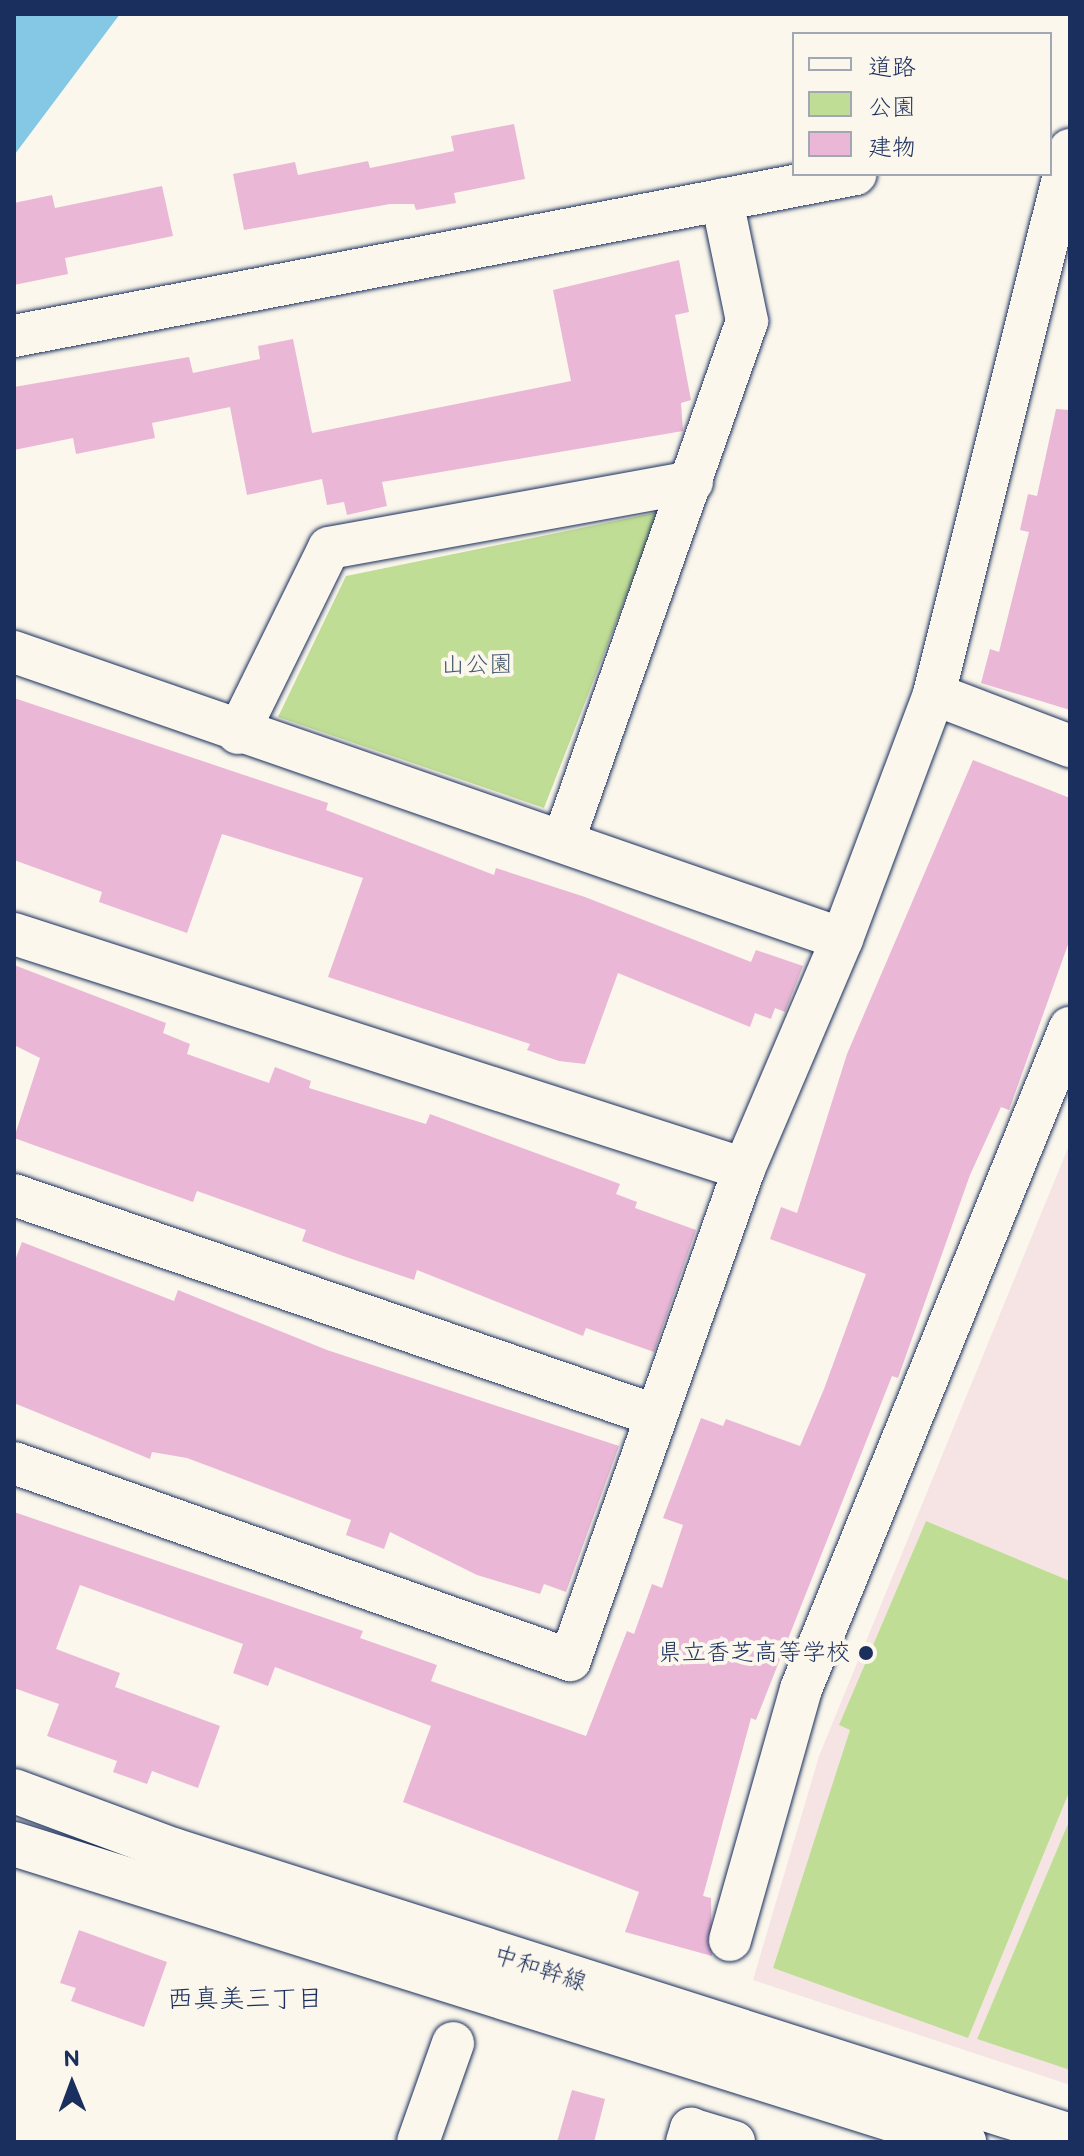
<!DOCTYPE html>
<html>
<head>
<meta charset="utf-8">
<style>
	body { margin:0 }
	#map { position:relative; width:1084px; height:2156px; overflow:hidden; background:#fbf7ec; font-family:"Balsamiq Sans","Klee One",sans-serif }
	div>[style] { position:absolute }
	.built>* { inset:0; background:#f6e4e5 }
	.green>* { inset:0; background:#c0dd95 }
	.water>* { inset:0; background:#84c8e5 }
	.building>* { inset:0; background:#eab8d6 }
	.roads { filter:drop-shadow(0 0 2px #1b2f5e) drop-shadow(0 0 2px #1b2f5e) }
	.minor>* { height:42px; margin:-21px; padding:0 21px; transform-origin:21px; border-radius:21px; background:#fbf7ec }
	.secondary>* { height:44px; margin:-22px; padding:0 22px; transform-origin:22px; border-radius:22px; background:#fbf7ec }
	.dots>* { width:22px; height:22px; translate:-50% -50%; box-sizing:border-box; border:4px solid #fbf7ec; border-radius:50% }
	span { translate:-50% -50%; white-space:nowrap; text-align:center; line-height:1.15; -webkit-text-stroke:8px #fbf7ec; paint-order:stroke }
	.park-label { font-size:24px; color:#445a6c }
	.poi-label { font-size:24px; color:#1b2f5e }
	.right { translate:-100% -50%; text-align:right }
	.street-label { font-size:24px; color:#1b2f5e }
	.neighbourhood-label { font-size:26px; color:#1b2f5e }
	.frame { position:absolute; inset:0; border:16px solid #1b2f5e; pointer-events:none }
	.legend { position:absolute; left:792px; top:32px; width:260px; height:144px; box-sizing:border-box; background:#fbf7ec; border:2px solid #a1a7b3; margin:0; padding:10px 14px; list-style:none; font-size:24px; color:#1b2f5e }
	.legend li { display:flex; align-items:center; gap:16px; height:40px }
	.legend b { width:40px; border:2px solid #a1a7b3 }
	.north { position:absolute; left:32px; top:2044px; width:80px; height:80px; -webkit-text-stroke:6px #fbf7ec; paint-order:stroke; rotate:359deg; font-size:22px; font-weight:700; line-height:32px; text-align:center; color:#1b2f5e }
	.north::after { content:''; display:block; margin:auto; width:28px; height:36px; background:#1b2f5e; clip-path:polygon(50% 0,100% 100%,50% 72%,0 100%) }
</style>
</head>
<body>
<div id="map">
	<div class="built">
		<i style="clip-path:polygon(1070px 1143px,1070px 1581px,926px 1521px,840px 1725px,851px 1729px,773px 1968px,968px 2037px,1070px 1790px,1070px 1819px,977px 2039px,1070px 2070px,1070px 2085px,753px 1980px,819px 1756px)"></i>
	</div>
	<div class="green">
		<i style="clip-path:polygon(659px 512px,544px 808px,278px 717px,346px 576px)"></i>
		<i style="clip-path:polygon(926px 1521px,1070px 1581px,1070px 1790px,968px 2038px,773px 1968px,850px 1730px,839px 1725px)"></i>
		<i style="clip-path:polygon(1070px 1819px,1070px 2070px,977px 2039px)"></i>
	</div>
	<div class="water">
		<i style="clip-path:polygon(14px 14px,120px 14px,15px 154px,14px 153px)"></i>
	</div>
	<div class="building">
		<i style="clip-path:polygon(514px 124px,525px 179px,454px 193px,456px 203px,416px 210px,414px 204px,390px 204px,244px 230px,233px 174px,295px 162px,298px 175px,368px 161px,370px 168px,454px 151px,451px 136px)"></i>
		<i style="clip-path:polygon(162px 186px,173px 236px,65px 258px,68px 274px,14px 285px,14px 203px,52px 195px,55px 208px)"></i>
		<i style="clip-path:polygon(679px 260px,689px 312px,675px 315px,691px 400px,681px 403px,683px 431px,382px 482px,387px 506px,347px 515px,344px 502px,327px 505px,322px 479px,247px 495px,230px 407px,152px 423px,155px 438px,76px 454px,73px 438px,14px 450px,14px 387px,189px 357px,193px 373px,260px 359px,258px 346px,293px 339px,312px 433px,571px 381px,553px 290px)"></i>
		<i style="clip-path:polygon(1056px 409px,1070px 410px,1070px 710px,981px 683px,990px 649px,999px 652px,1029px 532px,1020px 530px,1028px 494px,1037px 496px)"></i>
		<i style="clip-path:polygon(14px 698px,328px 803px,326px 810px,494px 875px,496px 868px,585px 897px,751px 962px,756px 950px,803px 966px,785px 1012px,775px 1008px,771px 1019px,755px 1013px,750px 1027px,618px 973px,585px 1064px,559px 1061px,527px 1050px,530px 1044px,328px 977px,363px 878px,222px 834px,187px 933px,99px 902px,102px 892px,14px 860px)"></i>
		<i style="clip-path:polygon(973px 760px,1070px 798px,1070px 939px,1009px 1110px,1001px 1107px,970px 1175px,898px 1378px,892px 1376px,756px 1720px,751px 1718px,703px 1896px,711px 1898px,712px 1956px,625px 1932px,639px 1892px,403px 1802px,431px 1726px,275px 1667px,268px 1686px,233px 1673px,243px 1644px,80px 1585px,56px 1649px,120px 1673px,115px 1687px,220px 1726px,198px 1788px,152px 1771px,147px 1784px,113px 1772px,117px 1761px,47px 1736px,59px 1704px,14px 1688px,14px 1512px,363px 1631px,360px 1638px,437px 1665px,431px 1681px,586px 1736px,627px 1631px,634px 1634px,652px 1584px,662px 1588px,683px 1525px,663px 1518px,701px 1418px,723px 1426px,726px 1419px,800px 1446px,824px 1389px,866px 1274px,770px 1239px,781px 1207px,797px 1213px,847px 1054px)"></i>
		<i style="clip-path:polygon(14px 965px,166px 1023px,163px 1033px,190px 1044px,187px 1054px,269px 1083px,275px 1067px,311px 1081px,309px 1088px,426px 1124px,430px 1114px,620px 1184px,616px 1194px,637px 1202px,635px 1208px,696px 1230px,654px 1352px,586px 1328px,583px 1336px,417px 1270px,414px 1280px,346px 1257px,302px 1241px,306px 1230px,197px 1191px,193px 1202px,14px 1138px,40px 1058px,14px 1045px)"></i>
		<i style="clip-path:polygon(22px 1242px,174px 1301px,178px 1290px,327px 1350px,619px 1446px,566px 1592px,544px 1584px,540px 1594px,477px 1575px,390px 1532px,384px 1549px,346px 1535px,351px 1520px,187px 1458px,152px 1452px,150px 1459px,14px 1403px,14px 1263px)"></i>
		<i style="clip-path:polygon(79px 1930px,167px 1962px,144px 2027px,71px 2001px,76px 1988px,60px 1983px)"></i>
		<i style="clip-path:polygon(572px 2090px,605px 2099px,594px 2142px,557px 2142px)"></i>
	</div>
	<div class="roads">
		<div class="minor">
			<i style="left:14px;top:336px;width:857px;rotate:-10.89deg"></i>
			<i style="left:14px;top:652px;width:876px;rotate:19.12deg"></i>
			<i style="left:934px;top:694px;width:146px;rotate:20.9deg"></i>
			<i style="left:238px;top:733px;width:206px;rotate:-63.8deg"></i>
			<i style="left:329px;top:548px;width:369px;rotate:-10.3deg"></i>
			<i style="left:564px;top:839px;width:549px;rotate:-70.54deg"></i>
			<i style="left:747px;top:321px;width:124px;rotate:-101.7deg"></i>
			<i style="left:14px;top:934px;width:767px;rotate:17.84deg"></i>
			<i style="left:14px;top:1195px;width:677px;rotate:18.97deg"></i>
			<i style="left:14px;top:1463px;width:590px;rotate:19.51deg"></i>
			<i style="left:570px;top:1660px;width:521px;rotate:-70.49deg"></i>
			<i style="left:744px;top:1169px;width:250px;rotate:-66.9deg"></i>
			<i style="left:842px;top:939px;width:262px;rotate:-69.4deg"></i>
			<i style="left:934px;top:694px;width:561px;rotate:-75.96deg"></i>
			<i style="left:730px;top:1940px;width:261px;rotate:-74.2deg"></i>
			<i style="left:801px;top:1689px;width:714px;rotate:-67.86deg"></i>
			<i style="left:418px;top:2142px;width:105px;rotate:-70.5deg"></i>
			<i style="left:687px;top:2142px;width:14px;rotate:-73deg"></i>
			<i style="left:691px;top:2129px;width:45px;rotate:16.8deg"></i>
		</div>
		<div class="secondary">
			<i style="left:14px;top:1791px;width:170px;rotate:20.4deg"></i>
			<i style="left:173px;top:1850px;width:941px;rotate:17.68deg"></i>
			<i style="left:14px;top:1844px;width:996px;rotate:17.42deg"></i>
		</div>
	</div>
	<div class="dots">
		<i style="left:866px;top:1653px;background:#1b2f5e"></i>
	</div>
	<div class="park-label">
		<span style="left:477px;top:665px">山公園</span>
	</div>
	<div class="poi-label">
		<span class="right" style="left:850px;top:1653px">県立香芝高等学校</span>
	</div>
	<div class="street-label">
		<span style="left:540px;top:1969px;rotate:18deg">中和幹線</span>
	</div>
	<div class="neighbourhood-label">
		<span style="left:245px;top:2000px">西真美三丁目</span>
	</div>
	<div class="frame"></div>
	<ul class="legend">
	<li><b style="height:10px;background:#fbf7ec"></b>道路</li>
	<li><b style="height:22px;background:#c0dd95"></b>公園</li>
	<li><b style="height:22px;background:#eab8d6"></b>建物</li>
	</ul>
	<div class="north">N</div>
</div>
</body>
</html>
